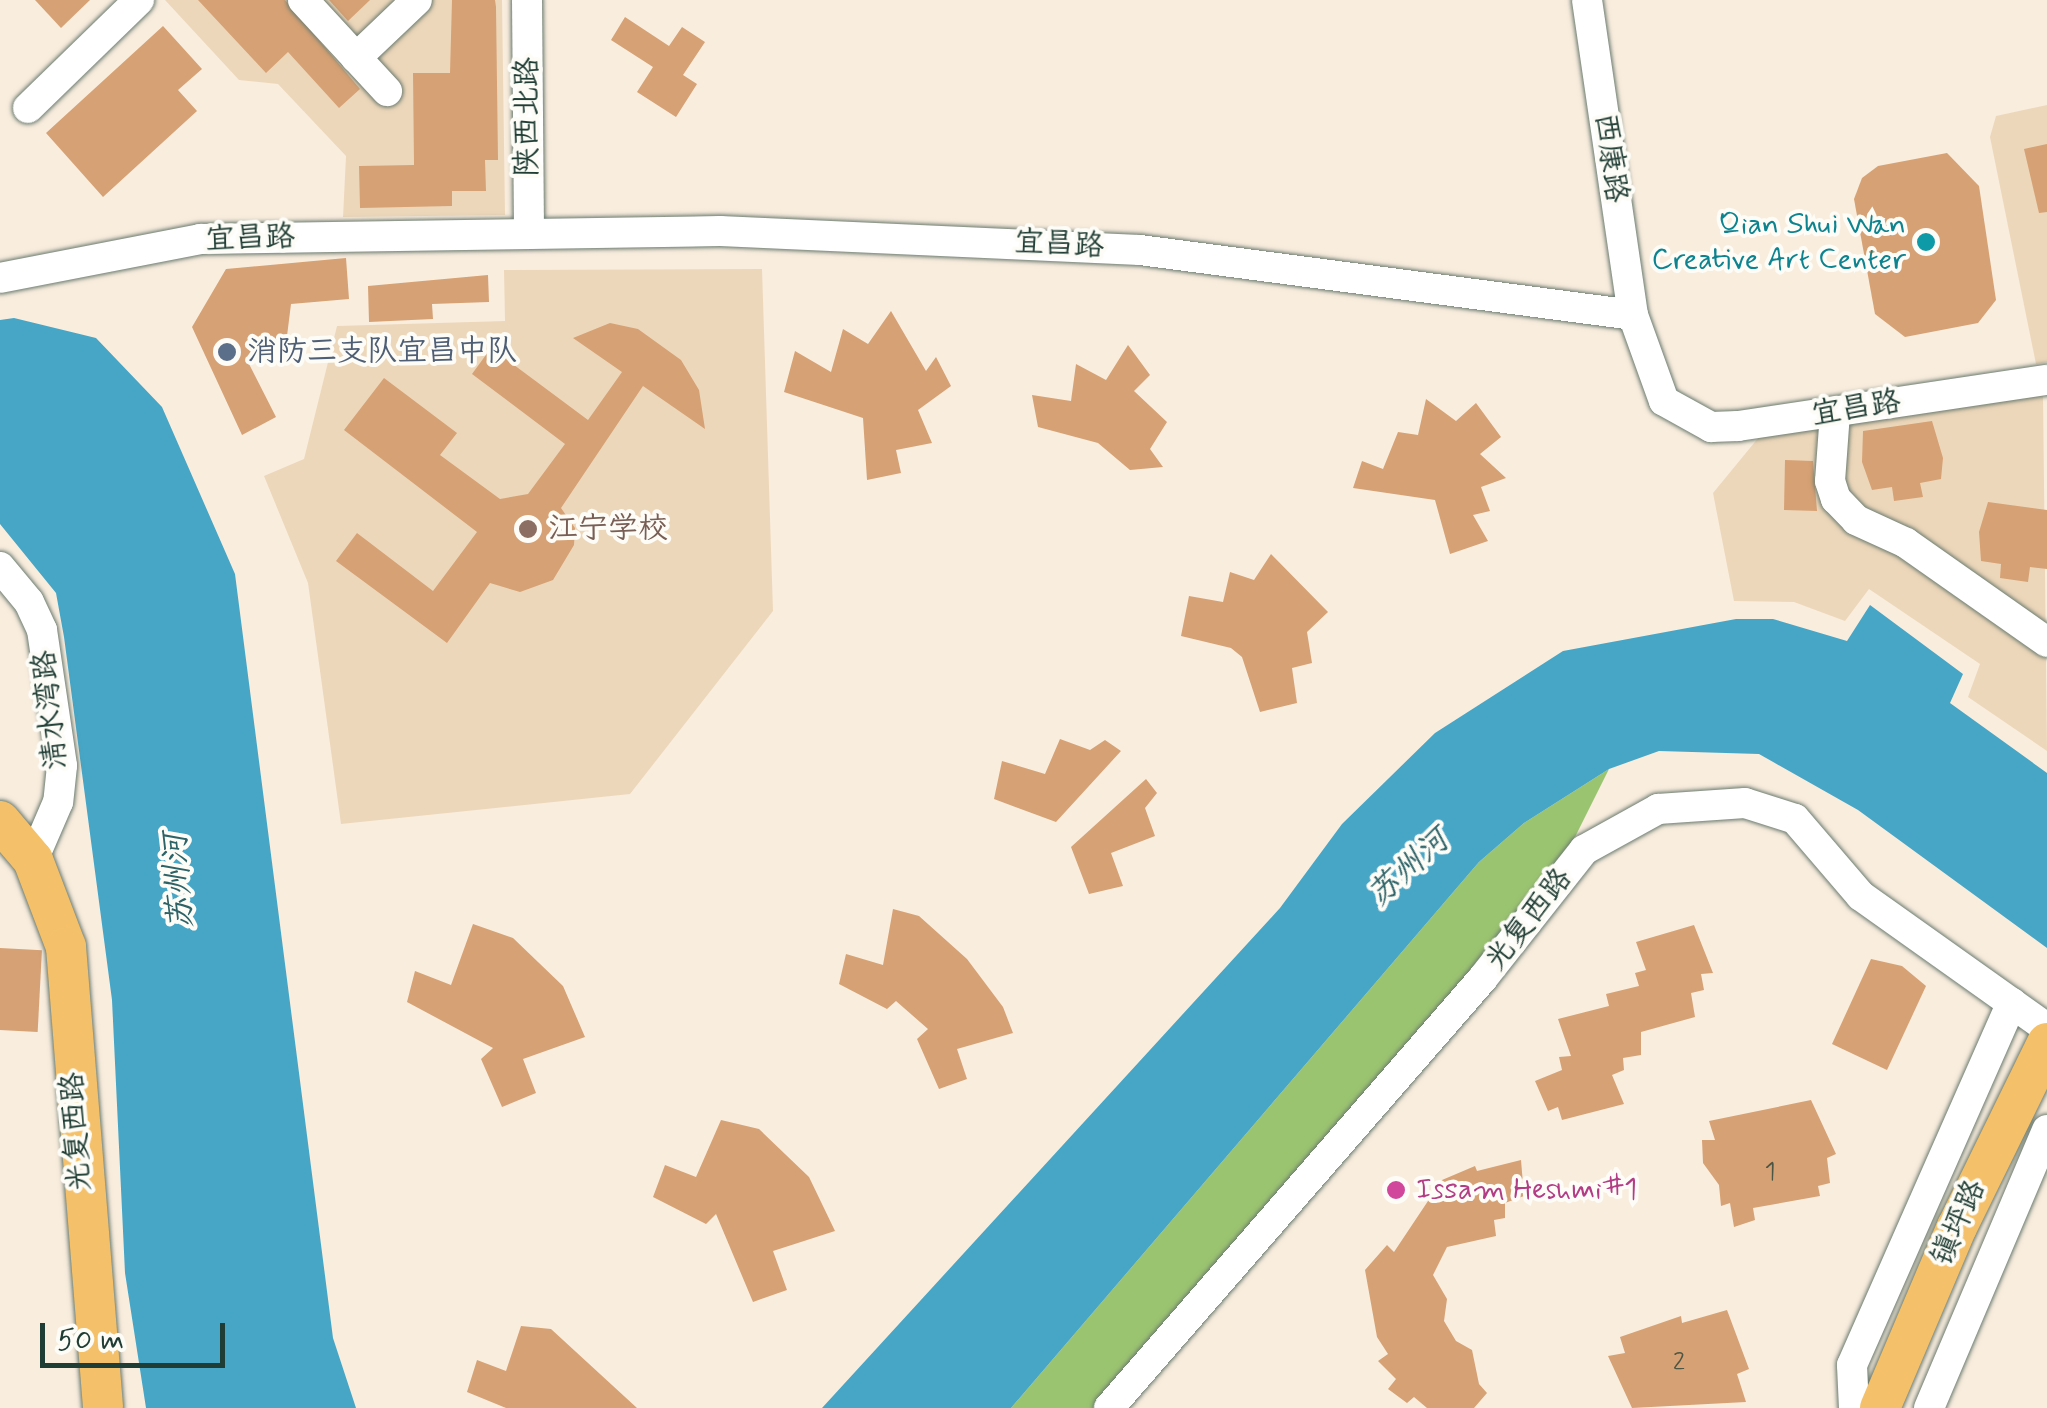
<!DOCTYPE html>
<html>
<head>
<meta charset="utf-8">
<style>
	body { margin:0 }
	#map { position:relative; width:2047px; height:1408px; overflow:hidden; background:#f9edde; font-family:Mynerve,"LXGW WenKai TC",sans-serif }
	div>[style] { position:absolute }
	.built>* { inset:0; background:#edd7ba }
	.green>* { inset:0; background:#9bc470 }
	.water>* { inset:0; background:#47a6c6 }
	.building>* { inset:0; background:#d6a174; transform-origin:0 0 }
	.roads { filter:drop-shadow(0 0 2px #6b7b70) drop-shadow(0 0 2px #6b7b70) }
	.minor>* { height:30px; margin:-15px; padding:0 15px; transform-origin:15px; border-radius:15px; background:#fff }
	.major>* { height:40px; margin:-20px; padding:0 20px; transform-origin:20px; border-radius:20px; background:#f4c16a }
	.dots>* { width:28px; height:28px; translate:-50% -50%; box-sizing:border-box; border:5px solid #fdfcf7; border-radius:50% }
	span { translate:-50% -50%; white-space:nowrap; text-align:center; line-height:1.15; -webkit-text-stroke:8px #fdfcf7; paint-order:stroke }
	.number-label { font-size:25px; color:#4d5644 }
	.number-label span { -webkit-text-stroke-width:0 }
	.street-label { font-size:30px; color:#1f3d34 }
	.culture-label { font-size:30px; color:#0d838f }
	.right { translate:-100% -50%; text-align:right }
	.service-label { font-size:30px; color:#4e5e75 }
	.left { translate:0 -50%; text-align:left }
	.education-label { font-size:30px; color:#785e54 }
	.hotel-label { font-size:30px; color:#b23c85 }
	.water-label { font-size:32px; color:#2d6267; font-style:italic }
	.scale { position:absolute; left:40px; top:1323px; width:185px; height:45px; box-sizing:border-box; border:5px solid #1f3d34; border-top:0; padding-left:12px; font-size:30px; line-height:35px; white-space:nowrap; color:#1f3d34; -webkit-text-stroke:8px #fdfcf7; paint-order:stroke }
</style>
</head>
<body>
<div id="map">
	<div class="built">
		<i style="clip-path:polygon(165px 0,502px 0,505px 215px,343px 217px,346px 156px,278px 84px,239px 80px)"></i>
		<i style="clip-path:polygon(2047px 105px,2047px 362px,2036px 364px,1990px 137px,1996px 116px)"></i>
		<i style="clip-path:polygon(762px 269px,773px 611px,630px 794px,341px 824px,308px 583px,264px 476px,304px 459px,337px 326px,505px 321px,504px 270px)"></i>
		<i style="clip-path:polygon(2043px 395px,2047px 751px,1968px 697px,1980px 664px,1869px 589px,1845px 621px,1794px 602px,1734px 601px,1713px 493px,1759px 437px)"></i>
	</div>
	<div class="green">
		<i style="clip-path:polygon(1609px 769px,1552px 883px,1094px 1408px,1011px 1408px,1479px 862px,1524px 823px)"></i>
	</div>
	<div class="water">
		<i style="clip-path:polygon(14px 318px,96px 338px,162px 407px,235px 574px,333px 1338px,356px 1408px,146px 1408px,125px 1273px,112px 1000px,64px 637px,56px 593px,0 524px,0 320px)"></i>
		<i style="clip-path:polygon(1870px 605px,1963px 674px,1950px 703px,2047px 773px,2047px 948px,1858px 810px,1759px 754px,1659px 751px,1609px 769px,1524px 823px,1479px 862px,1011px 1408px,822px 1408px,1280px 908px,1342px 824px,1435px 733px,1563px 651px,1736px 619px,1773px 619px,1847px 641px)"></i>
	</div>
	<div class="building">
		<i style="clip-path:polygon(35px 0,90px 0,61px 28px)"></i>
		<i style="clip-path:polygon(198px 0,285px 0,360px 89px,339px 108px,288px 52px,266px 73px)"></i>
		<i style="clip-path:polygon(329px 0,370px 0,348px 21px)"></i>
		<i style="clip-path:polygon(452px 0,495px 0,496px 7px,498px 160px,485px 160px,486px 191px,452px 191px,452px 206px,360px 208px,359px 166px,414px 165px,413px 73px,450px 73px)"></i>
		<i style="clip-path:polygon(625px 17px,669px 46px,682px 27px,705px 42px,683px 75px,697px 84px,676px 117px,637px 92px,653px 67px,611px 40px)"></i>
		<i style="clip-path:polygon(163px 26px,202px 69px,178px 90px,197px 111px,103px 197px,46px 133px)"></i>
		<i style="clip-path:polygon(2047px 144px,2047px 212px,2039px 213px,2024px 149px)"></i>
		<i style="clip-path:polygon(1947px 153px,1979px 186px,1996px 300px,1978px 323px,1905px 337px,1875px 314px,1854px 199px,1862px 178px,1878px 166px)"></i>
		<i style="clip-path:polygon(346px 258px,349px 299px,291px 304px,286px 344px,248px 362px,276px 417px,242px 435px,192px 327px,226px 269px)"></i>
		<i style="clip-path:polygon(488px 275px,489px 302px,432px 304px,433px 319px,369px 322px,368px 286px)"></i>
		<i style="clip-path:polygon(891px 311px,926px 371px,936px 357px,951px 386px,918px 410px,932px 443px,896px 450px,901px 473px,867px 480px,863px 418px,784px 392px,795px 351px,831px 372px,843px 329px,868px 344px)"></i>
		<i style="clip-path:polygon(610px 323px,638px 329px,681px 360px,699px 390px,705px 429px,643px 386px,561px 508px,575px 528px,574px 545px,553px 580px,520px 592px,490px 583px,447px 643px,336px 561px,357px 533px,433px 591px,477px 532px,344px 430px,384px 378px,457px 433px,440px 455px,500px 499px,528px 494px,565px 444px,472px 374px,491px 348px,588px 420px,622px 372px,573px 338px)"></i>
		<i style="clip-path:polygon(1128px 345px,1150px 375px,1134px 391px,1167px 422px,1150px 449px,1163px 467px,1130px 470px,1098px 443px,1038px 427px,1032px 395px,1071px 401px,1076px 364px,1106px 380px)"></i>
		<i style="clip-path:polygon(1426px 399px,1456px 421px,1476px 403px,1501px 437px,1480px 454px,1506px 478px,1481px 487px,1490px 511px,1473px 515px,1488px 541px,1450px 554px,1435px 500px,1353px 488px,1362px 461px,1383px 469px,1398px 432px,1418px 435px)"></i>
		<i style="clip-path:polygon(1932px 421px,1943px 458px,1941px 479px,1920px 483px,1923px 497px,1894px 501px,1892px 487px,1872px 490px,1862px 462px,1863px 431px)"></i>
		<i style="clip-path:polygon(1785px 460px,1813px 461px,1817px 511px,1784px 510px)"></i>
		<i style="clip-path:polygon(1988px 502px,2047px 510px,2047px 569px,2030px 567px,2028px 582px,2000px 578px,2001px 564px,1981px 561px,1979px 532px)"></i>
		<i style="clip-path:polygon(1271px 554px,1328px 612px,1307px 632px,1312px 663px,1292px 668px,1297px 703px,1260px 712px,1242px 657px,1231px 648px,1181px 636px,1189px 596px,1223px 602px,1230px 572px,1254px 580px)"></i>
		<i style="clip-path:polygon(1060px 739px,1090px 750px,1105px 740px,1121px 751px,1056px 822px,994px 799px,1002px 761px,1045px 774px)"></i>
		<i style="clip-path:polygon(1146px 779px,1157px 793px,1145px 808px,1155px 836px,1111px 853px,1123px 886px,1089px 894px,1071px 847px)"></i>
		<i style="clip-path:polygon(893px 909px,919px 916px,967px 959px,1003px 1007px,1013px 1033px,957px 1049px,967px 1079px,939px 1089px,917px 1039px,928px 1029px,896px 1001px,887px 1009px,839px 984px,846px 954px,883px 965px)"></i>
		<i style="clip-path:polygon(473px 924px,513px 938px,563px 986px,585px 1037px,523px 1059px,536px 1093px,502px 1107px,481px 1059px,493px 1048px,407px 1002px,415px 971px,451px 985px)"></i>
		<i style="clip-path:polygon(1694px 925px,1713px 973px,1701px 974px,1704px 990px,1691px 993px,1695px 1017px,1641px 1032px,1641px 1055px,1623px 1058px,1624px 1070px,1612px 1075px,1624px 1104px,1562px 1120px,1558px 1107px,1548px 1111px,1535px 1081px,1562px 1070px,1559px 1057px,1571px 1056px,1558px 1019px,1609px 1006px,1606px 994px,1639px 986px,1635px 973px,1646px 970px,1636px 942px)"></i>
		<i style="left:0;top:948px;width:42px;height:82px;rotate:3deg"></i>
		<i style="clip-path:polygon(1871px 959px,1902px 966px,1926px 986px,1887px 1070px,1832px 1044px)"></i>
		<i style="clip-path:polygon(1811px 1100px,1836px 1154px,1827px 1158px,1830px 1183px,1818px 1186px,1820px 1196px,1753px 1208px,1755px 1220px,1734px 1227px,1730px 1203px,1721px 1206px,1719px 1185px,1703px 1163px,1702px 1140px,1715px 1140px,1709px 1121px)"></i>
		<i style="clip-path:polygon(721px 1120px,759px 1129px,809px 1177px,835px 1231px,773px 1251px,787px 1290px,753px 1302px,716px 1214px,706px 1224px,653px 1197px,665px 1165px,696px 1177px)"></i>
		<i style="clip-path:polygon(1521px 1160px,1524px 1196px,1505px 1203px,1505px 1218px,1494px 1220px,1496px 1236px,1447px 1247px,1433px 1275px,1447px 1299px,1444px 1321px,1456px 1341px,1472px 1350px,1479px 1384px,1487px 1393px,1474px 1408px,1427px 1408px,1414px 1397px,1407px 1403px,1388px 1389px,1396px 1379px,1378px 1361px,1388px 1354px,1377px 1337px,1365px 1270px,1387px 1245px,1394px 1252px,1442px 1180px,1475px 1166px,1477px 1171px)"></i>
		<i style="clip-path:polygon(1727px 1310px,1749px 1369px,1737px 1374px,1746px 1402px,1632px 1408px,1608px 1356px,1625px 1353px,1620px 1337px,1681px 1316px,1682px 1323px)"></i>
		<i style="clip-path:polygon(521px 1326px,551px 1329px,637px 1408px,506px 1408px,467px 1392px,477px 1360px,506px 1371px)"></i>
	</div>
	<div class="roads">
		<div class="minor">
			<i style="left:303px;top:0;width:124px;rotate:47.3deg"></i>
			<i style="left:527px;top:0;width:234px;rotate:89.5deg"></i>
			<i style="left:1587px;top:0;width:318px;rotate:81.7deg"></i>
			<i style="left:1633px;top:315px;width:91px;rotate:70.2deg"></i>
			<i style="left:1664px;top:401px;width:54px;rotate:29deg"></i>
			<i style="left:1711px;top:427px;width:27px;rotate:-2deg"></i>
			<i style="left:1738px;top:426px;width:312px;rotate:-8.5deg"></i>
			<i style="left:356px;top:58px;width:84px;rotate:-43.6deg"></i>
			<i style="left:28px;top:108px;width:155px;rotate:-44.2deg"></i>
			<i style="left:0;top:278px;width:204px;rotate:-11deg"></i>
			<i style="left:200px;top:239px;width:520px;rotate:-0.88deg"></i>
			<i style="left:720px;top:231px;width:420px;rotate:2.6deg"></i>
			<i style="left:1140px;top:250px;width:497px;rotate:7.5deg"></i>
			<i style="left:1835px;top:413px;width:68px;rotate:94.2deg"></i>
			<i style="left:1830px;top:481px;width:19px;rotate:72deg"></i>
			<i style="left:1836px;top:499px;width:29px;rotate:46deg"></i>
			<i style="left:1856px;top:520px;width:55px;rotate:24.7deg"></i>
			<i style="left:1906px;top:543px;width:172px;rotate:35.1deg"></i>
			<i style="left:0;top:567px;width:45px;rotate:50.4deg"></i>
			<i style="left:29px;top:602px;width:31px;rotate:65deg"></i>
			<i style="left:42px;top:630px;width:137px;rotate:81.6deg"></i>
			<i style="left:62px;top:766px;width:36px;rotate:96deg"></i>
			<i style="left:58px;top:802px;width:63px;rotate:113.3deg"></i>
			<i style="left:1109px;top:1408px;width:570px;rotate:-48.98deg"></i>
			<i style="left:1483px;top:978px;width:163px;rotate:-51.7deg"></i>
			<i style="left:1584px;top:850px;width:85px;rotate:-29deg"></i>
			<i style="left:1658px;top:809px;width:87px;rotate:-3.9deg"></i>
			<i style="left:1745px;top:803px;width:52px;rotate:17.7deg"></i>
			<i style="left:1795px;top:819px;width:101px;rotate:49.4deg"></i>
			<i style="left:1861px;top:896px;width:228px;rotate:35.4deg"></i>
			<i style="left:1854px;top:1408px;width:43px;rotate:-92.7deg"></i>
			<i style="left:1852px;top:1365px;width:396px;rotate:-66.2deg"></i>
			<i style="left:1929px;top:1408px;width:302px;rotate:-67deg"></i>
		</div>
		<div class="major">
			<i style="left:0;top:821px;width:51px;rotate:49.8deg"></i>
			<i style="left:33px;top:860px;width:93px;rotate:69.2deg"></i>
			<i style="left:66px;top:947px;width:462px;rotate:85.4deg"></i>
			<i style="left:1880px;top:1408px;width:197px;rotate:-67deg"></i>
			<i style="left:1957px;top:1227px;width:205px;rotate:-63.9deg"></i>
		</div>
	</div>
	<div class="dots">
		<i style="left:1926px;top:242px;background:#0f9aa8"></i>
		<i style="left:227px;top:352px;background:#5c6f8a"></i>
		<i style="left:528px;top:529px;background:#8d6e63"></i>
		<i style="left:1396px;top:1190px;background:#d1479c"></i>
	</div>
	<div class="number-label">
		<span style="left:1770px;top:1173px">1</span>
		<span style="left:1679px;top:1363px">2</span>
	</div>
	<div class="street-label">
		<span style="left:528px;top:117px;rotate:-90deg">陕西北路</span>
		<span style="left:1610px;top:158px;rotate:82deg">西康路</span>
		<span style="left:250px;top:239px;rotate:-2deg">宜昌路</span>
		<span style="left:1059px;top:245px;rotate:3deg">宜昌路</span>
		<span style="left:1856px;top:409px;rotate:-9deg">宜昌路</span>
		<span style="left:51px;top:710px;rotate:-96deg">清水湾路</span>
		<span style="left:1529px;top:920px;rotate:-52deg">光复西路</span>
		<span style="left:77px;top:1132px;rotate:-94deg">光复西路</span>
		<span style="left:1959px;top:1223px;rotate:-66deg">镇坪路</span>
	</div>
	<div class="culture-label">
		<span class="right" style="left:1906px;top:242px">Qian Shui Wan<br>Creative Art Center</span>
	</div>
	<div class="service-label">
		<span class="left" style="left:247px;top:352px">消防三支队宜昌中队</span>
	</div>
	<div class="education-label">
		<span class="left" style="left:548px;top:529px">江宁学校</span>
	</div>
	<div class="hotel-label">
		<span class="left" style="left:1416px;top:1190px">Issam Heshmi#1</span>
	</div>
	<div class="water-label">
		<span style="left:1409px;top:868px;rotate:-42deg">苏州河</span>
		<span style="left:179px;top:881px;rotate:-94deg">苏州河</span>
	</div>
	<div class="scale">50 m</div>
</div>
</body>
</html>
